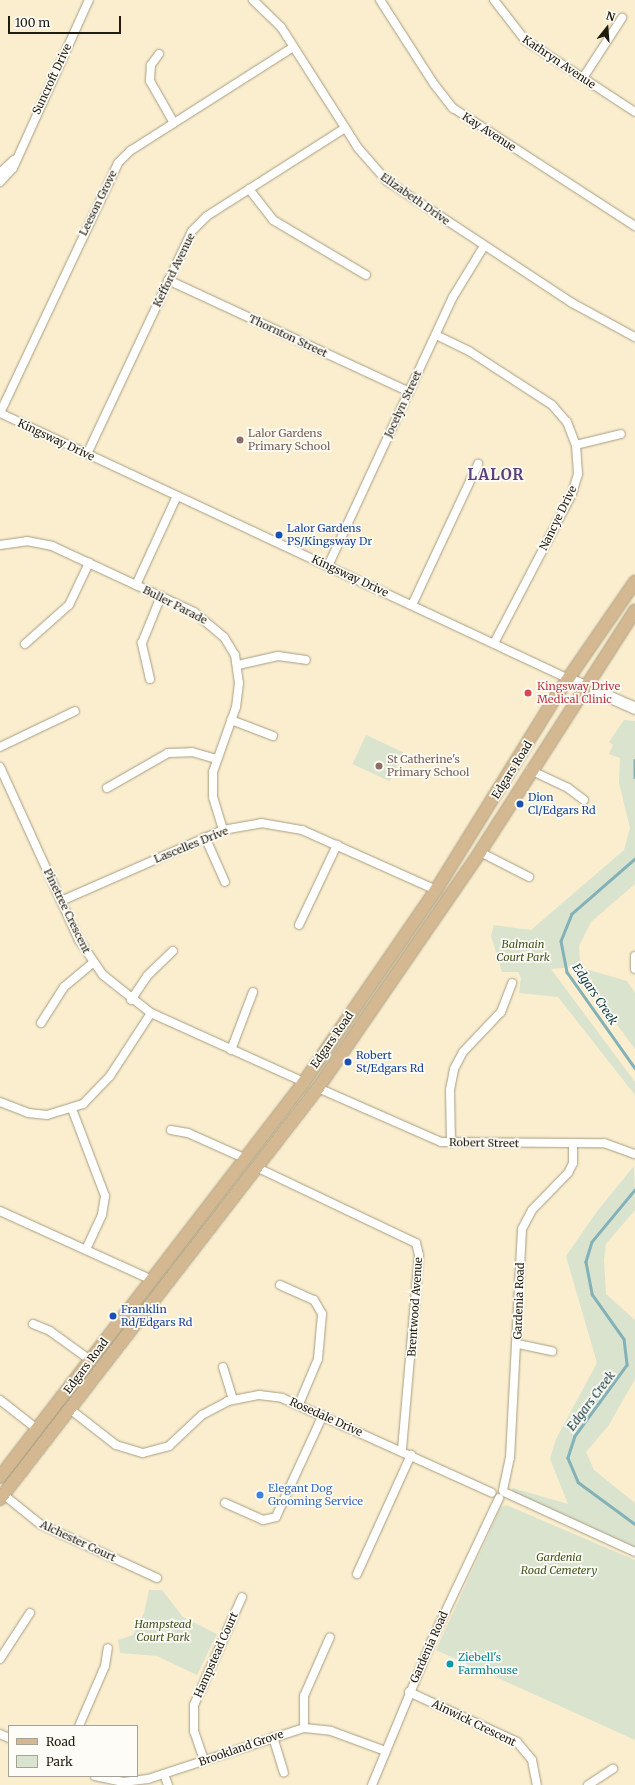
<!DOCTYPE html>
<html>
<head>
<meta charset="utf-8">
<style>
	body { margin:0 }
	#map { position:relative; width:635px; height:1785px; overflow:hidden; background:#faeecf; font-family:Merriweather,serif }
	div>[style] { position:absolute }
	.green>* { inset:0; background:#dae3ce; transform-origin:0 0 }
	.stream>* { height:2.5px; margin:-1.25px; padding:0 1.25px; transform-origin:1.25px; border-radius:1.25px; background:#83b1b8 }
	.roads { filter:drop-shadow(0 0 1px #a89d80) drop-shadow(0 0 1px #a89d80) }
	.street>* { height:8px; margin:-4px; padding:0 4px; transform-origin:4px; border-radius:4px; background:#fff }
	.secondary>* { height:11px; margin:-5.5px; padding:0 5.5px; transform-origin:5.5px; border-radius:5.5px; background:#fff }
	.primary>* { height:12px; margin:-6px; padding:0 6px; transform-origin:6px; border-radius:6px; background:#d4b891 }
	.dots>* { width:11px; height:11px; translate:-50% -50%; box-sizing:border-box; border:2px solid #fefcf6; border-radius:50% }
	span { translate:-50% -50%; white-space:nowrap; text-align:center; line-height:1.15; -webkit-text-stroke:3.5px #fefcf6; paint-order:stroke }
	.street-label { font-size:11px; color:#1f1b0f }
	.education-label { font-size:11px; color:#785e54 }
	.left { translate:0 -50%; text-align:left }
	.transit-label { font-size:11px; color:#164399 }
	.health-label { font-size:11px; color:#be3a42 }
	.park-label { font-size:11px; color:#41541f; font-style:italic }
	.shop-label { font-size:11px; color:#366cbe }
	.culture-label { font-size:11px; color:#0d838f }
	.water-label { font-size:12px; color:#0e3b41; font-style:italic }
	.district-label { font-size:15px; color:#5c3f7a; font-weight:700; letter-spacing:1px }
	.legend { position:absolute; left:8px; top:1725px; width:130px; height:52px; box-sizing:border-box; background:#fefcf6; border:1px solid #a5a29a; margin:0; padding:5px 7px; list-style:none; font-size:12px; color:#1f1b0f }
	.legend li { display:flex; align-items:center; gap:8px; height:20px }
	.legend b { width:20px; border:1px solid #a5a29a }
	.north { position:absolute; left:587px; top:8px; width:40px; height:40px; -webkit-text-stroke:3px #fefcf6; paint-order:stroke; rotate:17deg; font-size:11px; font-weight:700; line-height:16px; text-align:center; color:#1f1b0f }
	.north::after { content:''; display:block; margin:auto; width:14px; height:18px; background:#1f1b0f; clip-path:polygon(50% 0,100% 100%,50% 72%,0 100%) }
	.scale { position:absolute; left:8px; top:16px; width:113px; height:18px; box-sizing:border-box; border:2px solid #1f1b0f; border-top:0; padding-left:5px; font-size:12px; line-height:14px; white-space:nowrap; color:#1f1b0f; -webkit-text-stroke:3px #fefcf6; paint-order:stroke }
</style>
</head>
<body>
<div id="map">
	<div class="green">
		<i style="clip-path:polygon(624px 720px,635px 721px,635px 884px,591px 922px,579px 946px,580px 960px,586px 969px,627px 981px,635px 993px,635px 1049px,575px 967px,551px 969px,635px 1082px,635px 1095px,558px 997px,519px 993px,521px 978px,518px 972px,502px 972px,491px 936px,494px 925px,531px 930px,624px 850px,630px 828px,619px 783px,620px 758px,609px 754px,613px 745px,609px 742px)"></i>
		<i style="left:366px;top:735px;width:41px;height:32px;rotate:25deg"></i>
		<i style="clip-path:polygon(634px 1166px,635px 1210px,606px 1244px,604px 1260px,606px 1294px,635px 1320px,635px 1379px,609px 1425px,586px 1452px,594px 1470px,635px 1503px,635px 1549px,510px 1495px,513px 1488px,568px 1504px,550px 1459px,556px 1439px,597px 1363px,566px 1256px,598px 1210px)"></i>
		<i style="clip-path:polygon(506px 1505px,635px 1560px,635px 1740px,436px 1650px,501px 1507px)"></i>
		<i style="clip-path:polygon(149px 1590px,162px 1590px,183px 1617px,217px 1634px,197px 1675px,157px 1656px,120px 1653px,118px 1640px,133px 1635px,144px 1613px)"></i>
	</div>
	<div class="stream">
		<i style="left:635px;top:760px;width:17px;rotate:90deg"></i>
		<i style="left:635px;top:859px;width:84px;rotate:138.9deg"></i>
		<i style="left:572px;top:914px;width:29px;rotate:112deg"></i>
		<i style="left:561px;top:941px;width:32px;rotate:79deg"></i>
		<i style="left:567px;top:972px;width:118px;rotate:54.7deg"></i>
		<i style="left:635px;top:1190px;width:67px;rotate:129.6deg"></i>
		<i style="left:592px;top:1242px;width:21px;rotate:107deg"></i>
		<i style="left:586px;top:1262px;width:33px;rotate:79deg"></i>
		<i style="left:592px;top:1294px;width:55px;rotate:54.6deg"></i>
		<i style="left:624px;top:1339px;width:26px;rotate:83deg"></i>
		<i style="left:627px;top:1365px;width:88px;rotate:126.2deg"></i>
		<i style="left:575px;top:1436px;width:23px;rotate:108deg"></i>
		<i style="left:568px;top:1458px;width:26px;rotate:67deg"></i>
		<i style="left:578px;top:1482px;width:71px;rotate:36.4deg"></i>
	</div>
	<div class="roads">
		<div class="street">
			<i style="left:253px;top:0;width:39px;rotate:44deg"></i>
			<i style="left:281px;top:27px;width:143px;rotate:57.5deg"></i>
			<i style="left:358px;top:148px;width:44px;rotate:48.7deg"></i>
			<i style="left:387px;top:181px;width:222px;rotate:33.4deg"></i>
			<i style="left:572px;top:303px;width:72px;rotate:28.4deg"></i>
			<i style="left:380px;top:0;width:100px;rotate:57.3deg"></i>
			<i style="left:434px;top:84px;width:31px;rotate:52deg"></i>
			<i style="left:453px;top:108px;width:217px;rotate:33deg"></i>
			<i style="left:494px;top:0;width:51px;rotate:52.2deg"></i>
			<i style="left:525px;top:40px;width:131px;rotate:33.2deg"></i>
			<i style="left:159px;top:54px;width:14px;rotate:126deg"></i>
			<i style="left:151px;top:65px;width:16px;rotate:94deg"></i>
			<i style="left:150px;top:81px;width:48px;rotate:60.3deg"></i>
			<i style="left:583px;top:78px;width:72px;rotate:-57deg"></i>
			<i style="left:0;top:173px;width:19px;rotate:-43deg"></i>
			<i style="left:0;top:182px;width:19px;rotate:-47deg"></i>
			<i style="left:13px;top:168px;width:184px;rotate:-65.7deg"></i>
			<i style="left:249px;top:189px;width:39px;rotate:52deg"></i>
			<i style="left:273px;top:220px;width:108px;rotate:30.6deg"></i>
			<i style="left:168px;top:280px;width:266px;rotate:24.9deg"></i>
			<i style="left:436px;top:335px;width:37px;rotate:26deg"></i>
			<i style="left:469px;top:351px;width:99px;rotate:33deg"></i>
			<i style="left:552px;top:405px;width:23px;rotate:49deg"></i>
			<i style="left:567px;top:422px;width:25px;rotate:69deg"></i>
			<i style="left:576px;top:445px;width:29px;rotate:86deg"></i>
			<i style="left:578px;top:474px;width:21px;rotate:107deg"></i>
			<i style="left:572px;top:494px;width:168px;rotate:117.6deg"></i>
			<i style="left:0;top:413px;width:628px;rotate:25.06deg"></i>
			<i style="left:0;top:413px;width:276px;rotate:-64.7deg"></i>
			<i style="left:118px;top:163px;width:17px;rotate:-45deg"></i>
			<i style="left:130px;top:151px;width:193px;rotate:-32.5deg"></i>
			<i style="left:576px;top:445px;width:46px;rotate:-13.7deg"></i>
			<i style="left:87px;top:454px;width:246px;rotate:-64.8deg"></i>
			<i style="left:192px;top:231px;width:21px;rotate:-45deg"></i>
			<i style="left:207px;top:216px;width:164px;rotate:-32.5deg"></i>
			<i style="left:0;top:545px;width:27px;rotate:-8deg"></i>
			<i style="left:27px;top:541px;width:25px;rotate:11deg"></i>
			<i style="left:52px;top:546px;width:157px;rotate:24.9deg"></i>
			<i style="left:194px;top:612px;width:39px;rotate:40deg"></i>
			<i style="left:224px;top:637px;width:21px;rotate:59deg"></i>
			<i style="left:235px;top:655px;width:28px;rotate:82deg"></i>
			<i style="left:239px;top:683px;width:24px;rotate:97deg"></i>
			<i style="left:236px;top:707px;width:69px;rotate:109.5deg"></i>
			<i style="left:213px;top:772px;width:25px;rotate:90deg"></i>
			<i style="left:213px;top:797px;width:34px;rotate:73deg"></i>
			<i style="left:328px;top:566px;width:297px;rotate:-65.1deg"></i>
			<i style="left:453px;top:297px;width:60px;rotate:-58.7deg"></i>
			<i style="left:136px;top:585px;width:98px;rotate:-65.3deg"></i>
			<i style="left:412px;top:605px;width:156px;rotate:-64.9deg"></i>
			<i style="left:25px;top:644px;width:59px;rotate:-41.6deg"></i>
			<i style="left:69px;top:605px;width:47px;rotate:-64.5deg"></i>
			<i style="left:238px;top:665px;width:41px;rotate:-12.7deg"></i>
			<i style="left:278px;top:656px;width:28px;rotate:8deg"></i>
			<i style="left:150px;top:679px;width:37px;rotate:-103deg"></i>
			<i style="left:142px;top:643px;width:51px;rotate:-68deg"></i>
			<i style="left:231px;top:720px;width:45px;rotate:20.9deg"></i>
			<i style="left:0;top:747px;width:83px;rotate:-25.6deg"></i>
			<i style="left:0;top:767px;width:190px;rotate:65.5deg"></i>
			<i style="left:79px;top:940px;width:42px;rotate:55.6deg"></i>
			<i style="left:103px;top:975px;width:61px;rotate:38.4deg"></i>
			<i style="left:151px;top:1013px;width:168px;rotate:24.3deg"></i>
			<i style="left:530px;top:770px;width:42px;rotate:25.3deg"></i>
			<i style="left:568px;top:788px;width:20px;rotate:37deg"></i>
			<i style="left:107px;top:788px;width:70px;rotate:-29.8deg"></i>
			<i style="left:168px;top:753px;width:24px;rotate:-2deg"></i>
			<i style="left:192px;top:752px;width:25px;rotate:16deg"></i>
			<i style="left:205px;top:837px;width:49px;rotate:66deg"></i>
			<i style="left:480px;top:852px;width:55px;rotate:27deg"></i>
			<i style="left:61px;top:901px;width:177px;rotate:-23.7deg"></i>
			<i style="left:223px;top:830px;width:39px;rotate:-10deg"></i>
			<i style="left:261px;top:823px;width:42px;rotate:9.7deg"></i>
			<i style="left:302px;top:830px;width:147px;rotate:24.1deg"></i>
			<i style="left:299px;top:925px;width:89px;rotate:-64.6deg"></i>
			<i style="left:635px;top:956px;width:13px;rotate:90deg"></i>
			<i style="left:131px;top:1000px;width:29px;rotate:-56deg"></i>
			<i style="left:147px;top:976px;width:36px;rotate:-44deg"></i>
			<i style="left:41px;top:1023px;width:43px;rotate:-57.4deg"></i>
			<i style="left:64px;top:987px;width:38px;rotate:-40deg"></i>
			<i style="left:231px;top:1050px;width:62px;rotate:-69.2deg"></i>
			<i style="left:318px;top:1088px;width:134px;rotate:23.7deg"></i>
			<i style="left:441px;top:1142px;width:163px;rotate:0.4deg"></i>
			<i style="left:604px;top:1143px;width:33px;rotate:20deg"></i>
			<i style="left:0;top:1102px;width:30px;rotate:21deg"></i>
			<i style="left:28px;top:1113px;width:19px;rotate:6deg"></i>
			<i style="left:47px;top:1115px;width:38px;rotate:-17deg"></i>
			<i style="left:83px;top:1104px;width:39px;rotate:-46deg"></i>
			<i style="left:110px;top:1076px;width:75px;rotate:-56.9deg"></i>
			<i style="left:72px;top:1109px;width:93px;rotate:69.2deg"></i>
			<i style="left:105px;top:1196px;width:19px;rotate:99deg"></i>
			<i style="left:102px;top:1215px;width:38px;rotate:115deg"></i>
			<i style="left:171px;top:1130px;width:17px;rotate:10deg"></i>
			<i style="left:188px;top:1133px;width:64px;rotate:24.1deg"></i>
			<i style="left:451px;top:1143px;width:53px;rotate:-91.1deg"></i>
			<i style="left:450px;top:1090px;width:21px;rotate:-79deg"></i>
			<i style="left:454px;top:1069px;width:19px;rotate:-62deg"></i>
			<i style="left:463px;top:1052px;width:55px;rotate:-46.5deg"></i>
			<i style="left:501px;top:1012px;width:31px;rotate:-69deg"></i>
			<i style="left:258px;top:1168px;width:175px;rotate:25.4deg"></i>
			<i style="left:416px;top:1243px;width:12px;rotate:76deg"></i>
			<i style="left:419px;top:1255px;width:197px;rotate:95deg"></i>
			<i style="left:0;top:1211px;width:167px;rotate:24.4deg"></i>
			<i style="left:280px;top:1285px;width:37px;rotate:24deg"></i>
			<i style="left:314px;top:1300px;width:16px;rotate:60deg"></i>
			<i style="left:322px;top:1314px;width:45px;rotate:95.1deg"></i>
			<i style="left:318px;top:1359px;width:49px;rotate:112.9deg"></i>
			<i style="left:33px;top:1324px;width:18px;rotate:22deg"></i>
			<i style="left:50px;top:1331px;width:49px;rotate:35.9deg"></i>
			<i style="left:518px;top:1344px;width:35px;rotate:12deg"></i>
			<i style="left:223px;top:1367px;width:34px;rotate:73deg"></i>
			<i style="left:0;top:1400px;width:47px;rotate:38.1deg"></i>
			<i style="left:71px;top:1410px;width:57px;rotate:37.9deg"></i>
			<i style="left:116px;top:1445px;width:28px;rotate:17deg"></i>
			<i style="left:143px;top:1453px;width:27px;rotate:-15deg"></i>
			<i style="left:169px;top:1446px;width:45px;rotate:-43.2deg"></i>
			<i style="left:202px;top:1415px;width:30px;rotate:-28deg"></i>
			<i style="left:228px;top:1401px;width:32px;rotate:-11deg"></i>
			<i style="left:259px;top:1395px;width:23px;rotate:7deg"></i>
			<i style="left:282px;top:1398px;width:230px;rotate:24.3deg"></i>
			<i style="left:503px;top:1490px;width:33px;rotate:-78deg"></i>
			<i style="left:510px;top:1458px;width:229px;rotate:-87deg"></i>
			<i style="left:522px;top:1229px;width:21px;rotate:-62deg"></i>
			<i style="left:532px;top:1210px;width:52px;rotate:-45.8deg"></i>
			<i style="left:568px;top:1173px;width:11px;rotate:-63deg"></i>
			<i style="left:573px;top:1163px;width:20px;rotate:-90deg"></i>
			<i style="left:504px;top:1492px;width:144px;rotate:24.6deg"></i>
			<i style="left:4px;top:1495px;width:46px;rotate:38.9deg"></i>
			<i style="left:40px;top:1524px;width:129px;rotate:24.8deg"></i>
			<i style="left:225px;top:1503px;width:42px;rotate:24.1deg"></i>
			<i style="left:263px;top:1520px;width:13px;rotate:-13deg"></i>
			<i style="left:276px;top:1517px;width:112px;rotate:-65.3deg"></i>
			<i style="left:357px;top:1574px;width:131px;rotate:-65.6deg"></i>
			<i style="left:0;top:1659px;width:55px;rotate:-56.9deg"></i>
			<i style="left:409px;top:1692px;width:119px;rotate:24.8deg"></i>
			<i style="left:517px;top:1742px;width:23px;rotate:50deg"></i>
			<i style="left:532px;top:1760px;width:25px;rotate:79deg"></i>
			<i style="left:79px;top:1726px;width:65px;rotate:-66.6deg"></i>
			<i style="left:105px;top:1666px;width:18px;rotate:-81deg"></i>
			<i style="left:304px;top:1728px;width:32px;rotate:-90deg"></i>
			<i style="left:304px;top:1696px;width:64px;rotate:-66.2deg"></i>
			<i style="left:0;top:1734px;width:10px;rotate:24deg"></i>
			<i style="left:273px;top:1737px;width:37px;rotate:73deg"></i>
			<i style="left:204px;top:1760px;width:31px;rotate:-109deg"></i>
			<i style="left:194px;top:1731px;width:26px;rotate:-90deg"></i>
			<i style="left:194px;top:1705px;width:118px;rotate:-66deg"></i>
			<i style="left:164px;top:1774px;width:12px;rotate:70deg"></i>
			<i style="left:95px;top:1776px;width:29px;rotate:12deg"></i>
			<i style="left:123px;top:1782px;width:25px;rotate:-7deg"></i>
			<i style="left:148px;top:1779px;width:164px;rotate:-18.1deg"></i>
			<i style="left:304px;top:1728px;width:27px;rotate:6deg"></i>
			<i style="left:331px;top:1731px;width:58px;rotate:20.3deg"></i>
			<i style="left:372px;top:1785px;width:157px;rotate:-67.5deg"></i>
			<i style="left:432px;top:1640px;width:157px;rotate:-64.7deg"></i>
			<i style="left:588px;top:1785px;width:30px;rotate:-33deg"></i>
		</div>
		<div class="secondary">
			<i style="left:569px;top:679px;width:72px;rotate:23.7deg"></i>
		</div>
		<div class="primary">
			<i style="left:0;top:1477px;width:498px;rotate:-52.4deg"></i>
			<i style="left:304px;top:1082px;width:233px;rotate:-55.5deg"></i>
			<i style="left:436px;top:890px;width:233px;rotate:-58.2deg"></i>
			<i style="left:559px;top:692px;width:134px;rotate:-55.4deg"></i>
			<i style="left:0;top:1499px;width:520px;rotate:-52.27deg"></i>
			<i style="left:318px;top:1088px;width:286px;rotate:-55.5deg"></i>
			<i style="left:480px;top:852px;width:287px;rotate:-57.3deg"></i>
		</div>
	</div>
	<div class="dots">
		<i style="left:240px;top:440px;background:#8d6e63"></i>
		<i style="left:279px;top:535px;background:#1a4fb4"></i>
		<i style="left:528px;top:693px;background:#e0444e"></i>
		<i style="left:379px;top:766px;background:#8d6e63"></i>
		<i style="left:520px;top:804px;background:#1a4fb4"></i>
		<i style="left:348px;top:1062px;background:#1a4fb4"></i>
		<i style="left:113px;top:1316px;background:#1a4fb4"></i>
		<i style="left:260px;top:1495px;background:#3f7fe0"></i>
		<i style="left:450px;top:1664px;background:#0f9aa8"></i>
	</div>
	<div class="street-label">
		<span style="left:559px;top:62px;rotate:34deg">Kathryn Avenue</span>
		<span style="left:52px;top:79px;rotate:-65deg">Suncroft Drive</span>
		<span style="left:489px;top:132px;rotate:33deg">Kay Avenue</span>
		<span style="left:415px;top:199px;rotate:35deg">Elizabeth Drive</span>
		<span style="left:98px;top:203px;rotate:-64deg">Leeson Grove</span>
		<span style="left:174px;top:270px;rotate:-64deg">Kefford Avenue</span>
		<span style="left:288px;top:336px;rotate:25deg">Thornton Street</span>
		<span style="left:403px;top:404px;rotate:-65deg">Jocelyn Street</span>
		<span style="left:56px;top:440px;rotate:25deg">Kingsway Drive</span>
		<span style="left:558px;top:518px;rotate:-64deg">Nancye Drive</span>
		<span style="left:350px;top:576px;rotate:25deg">Kingsway Drive</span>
		<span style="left:175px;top:605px;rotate:27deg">Buller Parade</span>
		<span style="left:512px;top:770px;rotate:-58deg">Edgars Road</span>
		<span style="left:191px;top:845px;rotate:-22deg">Lascelles Drive</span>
		<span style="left:67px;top:911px;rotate:64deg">Pinetree Crescent</span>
		<span style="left:332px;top:1040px;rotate:-55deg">Edgars Road</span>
		<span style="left:484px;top:1143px;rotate:1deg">Robert Street</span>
		<span style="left:519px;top:1301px;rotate:-88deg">Gardenia Road</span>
		<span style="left:415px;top:1307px;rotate:-86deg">Brentwood Avenue</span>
		<span style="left:86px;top:1366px;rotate:-53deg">Edgars Road</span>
		<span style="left:326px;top:1417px;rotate:24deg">Rosedale Drive</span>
		<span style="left:78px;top:1541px;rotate:25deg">Alchester Court</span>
		<span style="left:429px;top:1647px;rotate:-66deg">Gardenia Road</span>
		<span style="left:216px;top:1655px;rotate:-66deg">Hampstead Court</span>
		<span style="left:474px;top:1723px;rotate:26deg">Ainwick Crescent</span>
		<span style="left:241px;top:1748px;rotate:-19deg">Brookland Grove</span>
	</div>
	<div class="education-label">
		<span class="left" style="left:248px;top:440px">Lalor Gardens<br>Primary School</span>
		<span class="left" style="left:387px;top:766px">St Catherine's<br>Primary School</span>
	</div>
	<div class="transit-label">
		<span class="left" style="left:287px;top:535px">Lalor Gardens<br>PS/Kingsway Dr</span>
		<span class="left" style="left:528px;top:804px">Dion<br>Cl/Edgars Rd</span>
		<span class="left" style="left:356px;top:1062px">Robert<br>St/Edgars Rd</span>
		<span class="left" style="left:121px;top:1316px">Franklin<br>Rd/Edgars Rd</span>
	</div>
	<div class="health-label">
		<span class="left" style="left:537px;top:693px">Kingsway Drive<br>Medical Clinic</span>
	</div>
	<div class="park-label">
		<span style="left:523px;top:951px">Balmain<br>Court Park</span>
		<span style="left:559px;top:1564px">Gardenia<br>Road Cemetery</span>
		<span style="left:163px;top:1631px">Hampstead<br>Court Park</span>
	</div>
	<div class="shop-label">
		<span class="left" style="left:268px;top:1495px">Elegant Dog<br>Grooming Service</span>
	</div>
	<div class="culture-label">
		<span class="left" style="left:458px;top:1664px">Ziebell's<br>Farmhouse</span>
	</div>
	<div class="water-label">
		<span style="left:595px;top:994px;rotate:56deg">Edgars Creek</span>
		<span style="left:591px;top:1401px;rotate:-53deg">Edgars Creek</span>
	</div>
	<div class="district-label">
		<span style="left:496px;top:475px">LALOR</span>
	</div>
	<ul class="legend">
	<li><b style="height:5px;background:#d4b891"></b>Road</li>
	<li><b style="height:11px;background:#dae3ce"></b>Park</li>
	</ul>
	<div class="north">N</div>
	<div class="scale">100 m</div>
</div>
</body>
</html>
